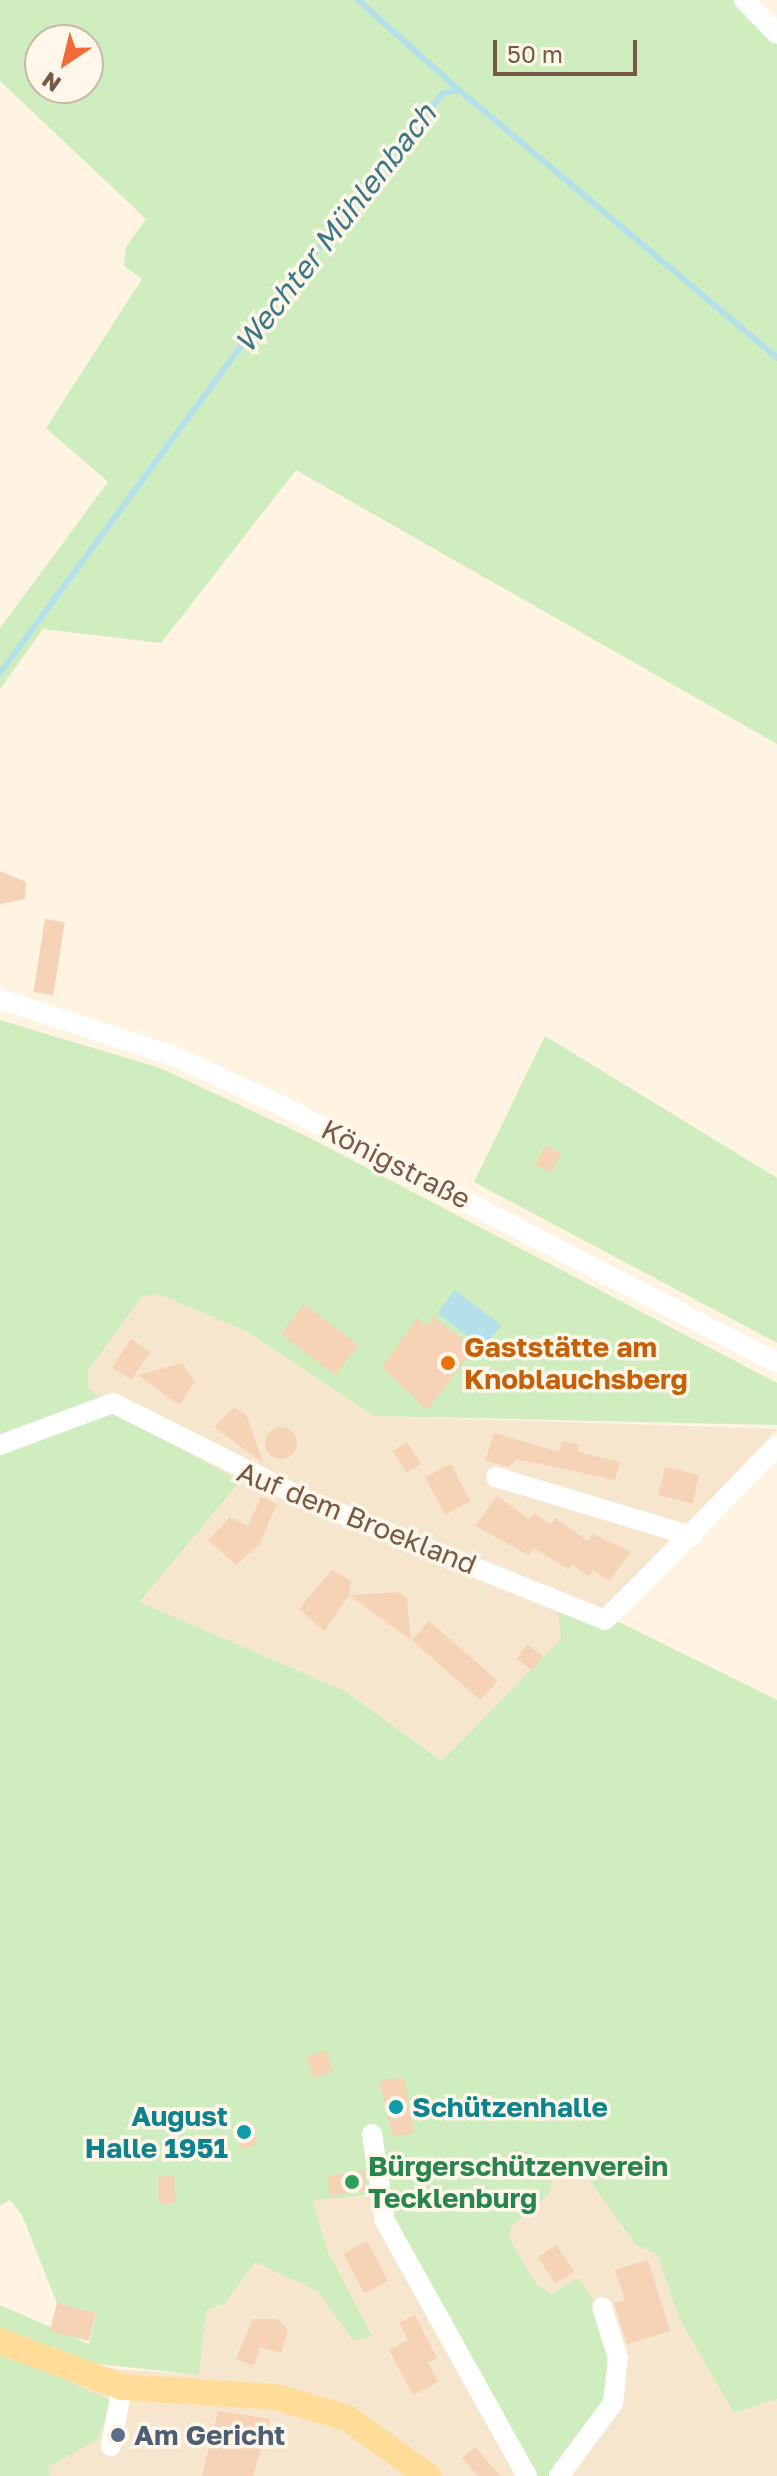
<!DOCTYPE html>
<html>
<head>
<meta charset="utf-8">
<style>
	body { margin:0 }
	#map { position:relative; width:777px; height:2476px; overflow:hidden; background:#fef4e1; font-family:"Golos Text",sans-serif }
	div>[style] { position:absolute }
	.residential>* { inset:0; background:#f6e6ce }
	.green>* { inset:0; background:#cfedbe }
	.water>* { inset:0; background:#b4e0e9; transform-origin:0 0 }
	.stream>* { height:6px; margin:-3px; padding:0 3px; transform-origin:3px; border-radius:3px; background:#b4e0e9 }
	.building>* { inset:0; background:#f6d2b6; transform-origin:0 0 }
	.round { border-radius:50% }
	.minor>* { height:20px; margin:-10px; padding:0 10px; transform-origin:10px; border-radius:10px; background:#fff }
	.major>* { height:26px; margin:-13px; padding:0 13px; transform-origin:13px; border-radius:13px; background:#ffdc97 }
	.dots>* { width:22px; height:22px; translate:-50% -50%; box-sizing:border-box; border:4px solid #fff7e9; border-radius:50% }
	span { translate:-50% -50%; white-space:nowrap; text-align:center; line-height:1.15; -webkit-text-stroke:7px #fff7e9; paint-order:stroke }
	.street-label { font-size:28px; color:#775945 }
	.food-label { font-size:28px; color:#c56008; font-weight:700 }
	.left { translate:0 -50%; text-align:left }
	.culture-label { font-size:28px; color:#0d838f; font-weight:700 }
	.right { translate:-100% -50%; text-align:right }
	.leisure-label { font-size:28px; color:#27864d; font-weight:700 }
	.service-label { font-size:28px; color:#4e5e75; font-weight:700 }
	.water-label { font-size:30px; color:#3b7786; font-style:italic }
	.north { position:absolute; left:24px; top:24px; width:80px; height:80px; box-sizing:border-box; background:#fff7e9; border:2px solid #c9b8a7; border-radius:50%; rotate:215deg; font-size:22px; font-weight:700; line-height:32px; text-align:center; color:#775945 }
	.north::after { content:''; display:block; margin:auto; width:28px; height:36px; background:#f36a3a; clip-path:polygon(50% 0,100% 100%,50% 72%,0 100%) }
	.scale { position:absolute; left:493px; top:40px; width:144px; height:36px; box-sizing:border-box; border:4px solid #775945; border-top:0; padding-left:10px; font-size:24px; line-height:28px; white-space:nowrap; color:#775945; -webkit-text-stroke:6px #fff7e9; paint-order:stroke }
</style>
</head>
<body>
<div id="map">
	<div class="residential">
		<i style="clip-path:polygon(159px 1294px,248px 1332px,374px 1416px,777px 1429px,605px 1610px,561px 1639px,443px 1761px,345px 1691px,138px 1602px,120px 1416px,89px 1388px,87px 1372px,142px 1295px)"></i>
		<i style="clip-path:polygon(554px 2169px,584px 2173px,636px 2245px,657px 2254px,679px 2317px,734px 2413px,777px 2399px,777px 2476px,555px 2476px,578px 2279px,553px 2294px,536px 2284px,509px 2238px,511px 2227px,549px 2194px)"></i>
		<i style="clip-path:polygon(377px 2194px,531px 2476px,0 2476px,28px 2343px,114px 2369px,199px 2375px,206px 2311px,226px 2302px,255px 2262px,318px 2290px,353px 2341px,371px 2336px,327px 2249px,313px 2199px)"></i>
	</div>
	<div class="green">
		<i style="clip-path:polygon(evenodd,0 0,737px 0,777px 41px,777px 744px,296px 470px,161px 643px,43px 629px,0 689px,0 628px,108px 482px,46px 428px,142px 279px,124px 266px,126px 247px,146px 219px,0 81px,0 0,40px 40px,88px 40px,88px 88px,40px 88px,40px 40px)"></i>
		<i style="clip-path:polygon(0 1020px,160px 1068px,310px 1138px,777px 1383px,777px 1425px,374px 1416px,248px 1332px,159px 1294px,142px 1296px,87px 1372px,89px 1388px,120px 1416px,240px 1481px,139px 1602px,345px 1691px,442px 1761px,561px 1639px,556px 1591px,777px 1700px,777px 2399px,734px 2413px,679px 2318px,657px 2254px,636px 2245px,584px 2173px,555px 2169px,549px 2194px,511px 2227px,509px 2238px,536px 2284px,552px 2294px,578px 2278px,600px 2310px,613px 2391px,555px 2476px,531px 2476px,377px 2194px,313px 2200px,327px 2249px,372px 2336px,353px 2341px,318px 2291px,255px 2262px,226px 2302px,206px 2311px,199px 2375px,89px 2363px,0 2329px,0 2305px,89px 2344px,96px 2313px,57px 2303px,22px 2215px,10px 2200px,0 2206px)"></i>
		<i style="clip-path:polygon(545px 1036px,777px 1178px,777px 1343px,474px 1182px)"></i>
		<i style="clip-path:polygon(0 2351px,111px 2400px,98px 2439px,48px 2467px,50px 2476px,0 2476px)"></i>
	</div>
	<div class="water">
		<i style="left:455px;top:1290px;width:58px;height:29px;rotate:37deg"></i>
	</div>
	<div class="stream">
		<i style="left:358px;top:0;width:135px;rotate:41.7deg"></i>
		<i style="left:0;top:673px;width:436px;rotate:-53.6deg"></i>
		<i style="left:259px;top:322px;width:294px;rotate:-51.2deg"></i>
		<i style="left:443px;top:93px;width:16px;rotate:-11deg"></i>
		<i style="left:459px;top:90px;width:416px;rotate:40.1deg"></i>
	</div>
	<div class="building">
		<i style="clip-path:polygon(0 871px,26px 882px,25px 899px,0 904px)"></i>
		<i style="left:45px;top:919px;width:20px;height:74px;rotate:9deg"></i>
		<i style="left:545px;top:1145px;width:18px;height:22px;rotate:27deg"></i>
		<i style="left:304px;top:1304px;width:68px;height:38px;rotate:37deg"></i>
		<i style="clip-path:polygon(433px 1317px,475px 1348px,427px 1410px,382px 1367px,417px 1318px,427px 1326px)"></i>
		<i style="left:131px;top:1339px;width:23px;height:34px;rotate:34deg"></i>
		<i style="clip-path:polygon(182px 1363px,195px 1382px,179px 1405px,138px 1375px)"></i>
		<i style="clip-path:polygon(234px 1407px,247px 1416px,263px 1463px,214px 1427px)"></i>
		<i class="round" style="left:265px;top:1427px;width:32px;height:32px"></i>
		<i style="clip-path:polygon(494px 1433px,559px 1452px,562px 1441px,579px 1445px,578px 1452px,620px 1462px,615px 1480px,517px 1459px,509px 1467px,485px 1461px)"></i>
		<i style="left:407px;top:1442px;width:26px;height:17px;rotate:58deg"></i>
		<i style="left:451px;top:1464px;width:42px;height:29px;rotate:62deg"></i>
		<i style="left:665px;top:1467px;width:35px;height:29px;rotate:13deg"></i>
		<i style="clip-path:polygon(497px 1496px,529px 1519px,534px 1513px,551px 1525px,555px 1518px,588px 1541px,593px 1534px,631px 1552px,609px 1581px,593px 1570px,588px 1576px,572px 1564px,569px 1570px,534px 1548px,529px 1555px,475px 1526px)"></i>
		<i style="clip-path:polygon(261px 1497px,277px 1504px,259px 1545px,236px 1565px,208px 1540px,230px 1517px,248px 1526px)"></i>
		<i style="clip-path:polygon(332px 1570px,351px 1581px,349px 1595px,399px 1592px,407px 1599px,411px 1640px,349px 1595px,324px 1631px,299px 1609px)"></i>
		<i style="left:429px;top:1621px;width:91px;height:26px;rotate:41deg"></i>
		<i style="left:527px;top:1644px;width:20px;height:18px;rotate:37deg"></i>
		<i style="left:326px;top:2050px;width:23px;height:21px;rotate:72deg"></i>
		<i style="clip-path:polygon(404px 2077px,414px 2133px,393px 2137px,379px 2081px)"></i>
		<i style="left:248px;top:2120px;width:25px;height:17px;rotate:67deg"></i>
		<i style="left:364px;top:2170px;width:20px;height:37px;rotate:81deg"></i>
		<i style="left:174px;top:2176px;width:27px;height:16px;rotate:88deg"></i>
		<i style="left:367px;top:2241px;width:45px;height:27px;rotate:62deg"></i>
		<i style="left:556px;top:2245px;width:32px;height:22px;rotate:56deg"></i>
		<i style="clip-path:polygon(648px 2260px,670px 2331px,627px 2344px,614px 2303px,625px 2300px,615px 2270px)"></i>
		<i style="left:57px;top:2303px;width:40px;height:29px;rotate:14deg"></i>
		<i style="clip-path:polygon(415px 2315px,437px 2358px,428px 2363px,438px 2382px,413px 2395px,389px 2350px,408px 2340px,399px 2323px)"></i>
		<i style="clip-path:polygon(253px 2319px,278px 2319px,288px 2331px,281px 2353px,260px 2347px,254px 2366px,236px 2359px)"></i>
		<i style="clip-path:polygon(218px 2411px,270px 2419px,253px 2476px,202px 2476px)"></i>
		<i style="clip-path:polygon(475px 2447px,501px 2476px,478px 2476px,462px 2458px)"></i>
	</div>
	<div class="minor">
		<i style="left:744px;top:0;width:47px;rotate:45.9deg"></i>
		<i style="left:0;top:999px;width:185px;rotate:18.2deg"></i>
		<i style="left:176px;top:1057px;width:115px;rotate:24.8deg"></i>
		<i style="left:280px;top:1105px;width:560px;rotate:27.43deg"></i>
		<i style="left:0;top:1445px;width:121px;rotate:-20.4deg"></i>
		<i style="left:113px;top:1403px;width:217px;rotate:26.6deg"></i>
		<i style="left:307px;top:1500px;width:321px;rotate:21.9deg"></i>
		<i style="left:605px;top:1620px;width:244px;rotate:-45.2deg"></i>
		<i style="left:496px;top:1477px;width:205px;rotate:16.8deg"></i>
		<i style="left:372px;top:2134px;width:88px;rotate:81.5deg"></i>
		<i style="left:385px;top:2221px;width:292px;rotate:60.9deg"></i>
		<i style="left:111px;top:2446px;width:60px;rotate:-79.4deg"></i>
		<i style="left:559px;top:2476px;width:91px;rotate:-53.5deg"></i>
		<i style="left:613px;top:2403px;width:45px;rotate:-83.7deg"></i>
		<i style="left:618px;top:2358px;width:53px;rotate:-107.4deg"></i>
	</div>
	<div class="major">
		<i style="left:0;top:2341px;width:130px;rotate:20.7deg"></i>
		<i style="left:122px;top:2387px;width:154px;rotate:3.7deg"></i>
		<i style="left:276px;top:2397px;width:74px;rotate:16.5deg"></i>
		<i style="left:347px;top:2418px;width:100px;rotate:35.6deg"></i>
	</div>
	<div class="dots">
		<i style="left:448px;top:1363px;background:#e8710a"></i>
		<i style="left:396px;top:2107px;background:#0f9aa8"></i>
		<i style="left:244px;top:2132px;background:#0f9aa8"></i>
		<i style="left:352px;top:2182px;background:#2e9e5b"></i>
		<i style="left:118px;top:2435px;background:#5c6f8a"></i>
	</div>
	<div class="street-label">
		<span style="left:396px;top:1164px;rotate:27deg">Königstraße</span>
		<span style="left:357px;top:1518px;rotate:22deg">Auf dem Broekland</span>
	</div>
	<div class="food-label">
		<span class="left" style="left:464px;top:1363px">Gaststätte am<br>Knoblauchsberg</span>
	</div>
	<div class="culture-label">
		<span class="left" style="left:412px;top:2107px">Schützenhalle</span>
		<span class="right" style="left:228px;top:2132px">August<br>Halle 1951</span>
	</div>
	<div class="leisure-label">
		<span class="left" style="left:368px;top:2182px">Bürgerschützenverein<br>Tecklenburg</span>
	</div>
	<div class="service-label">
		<span class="left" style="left:134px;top:2435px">Am Gericht</span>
	</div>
	<div class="water-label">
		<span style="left:335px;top:228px;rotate:-52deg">Wechter Mühlenbach</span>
	</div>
	<div class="north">N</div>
	<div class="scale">50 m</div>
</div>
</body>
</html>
